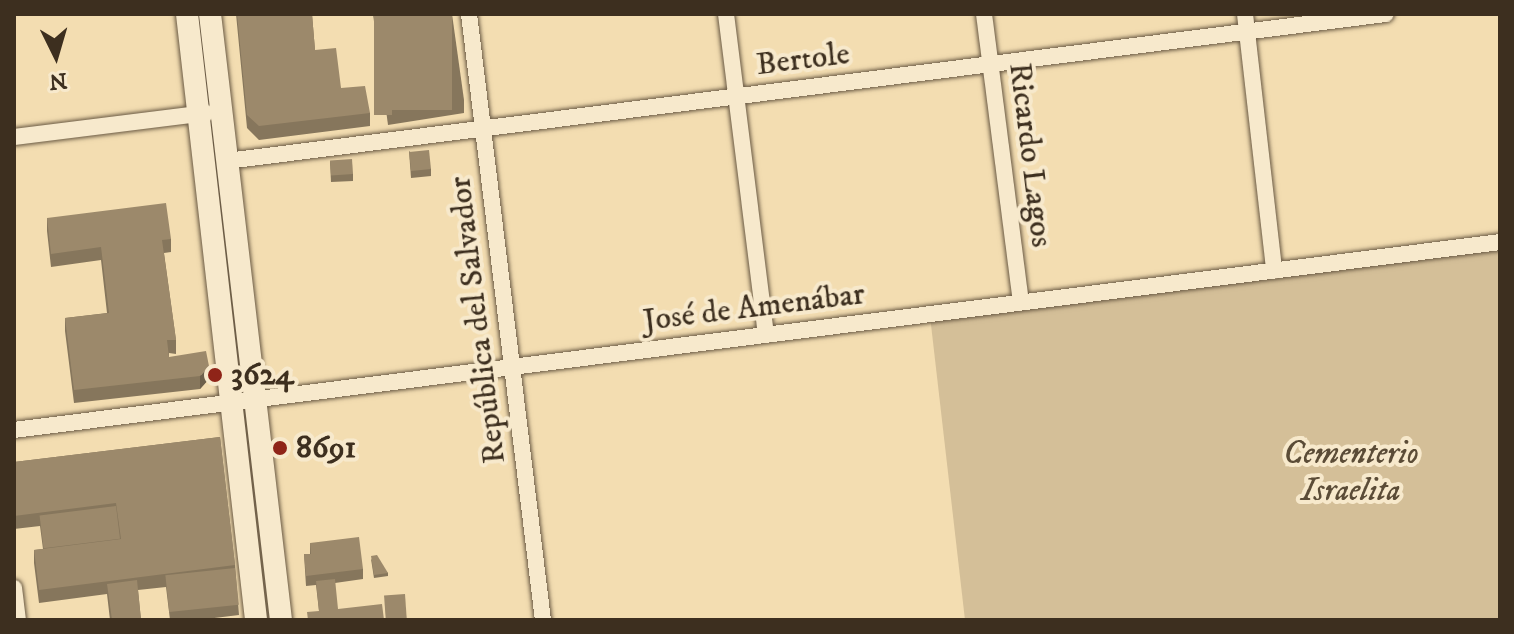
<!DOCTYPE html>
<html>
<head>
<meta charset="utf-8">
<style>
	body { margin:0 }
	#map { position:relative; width:1514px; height:634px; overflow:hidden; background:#f3ddb1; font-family:"IM FELL DW Pica",serif }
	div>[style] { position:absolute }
	.green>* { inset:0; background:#d4bf98 }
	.roads { filter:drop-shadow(0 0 2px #6a5a44) drop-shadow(0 0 2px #6a5a44) }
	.street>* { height:16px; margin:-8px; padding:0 8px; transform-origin:8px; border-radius:8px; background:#f7e9cc }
	.secondary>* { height:22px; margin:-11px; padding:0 11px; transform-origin:11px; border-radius:11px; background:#f7e9cc }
	.wall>* { inset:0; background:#86765c }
	.shaded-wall>* { inset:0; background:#6d604b }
	.building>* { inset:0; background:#9c896b; transform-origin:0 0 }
	.dots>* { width:22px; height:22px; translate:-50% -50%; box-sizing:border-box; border:4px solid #f7e9cc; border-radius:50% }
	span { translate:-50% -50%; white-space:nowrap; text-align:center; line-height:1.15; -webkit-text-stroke:8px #f7e9cc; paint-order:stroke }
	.street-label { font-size:32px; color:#3d2f1f }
	.poi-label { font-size:32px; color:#3d2f1f; font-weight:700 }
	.left { translate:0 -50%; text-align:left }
	.park-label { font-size:32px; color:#5b4c37; font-style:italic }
	.frame { position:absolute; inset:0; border:16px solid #3d2f1f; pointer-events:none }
	.north { position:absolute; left:16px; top:16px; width:80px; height:80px; -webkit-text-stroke:6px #f7e9cc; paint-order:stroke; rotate:175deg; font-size:22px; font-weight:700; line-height:32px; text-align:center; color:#3d2f1f }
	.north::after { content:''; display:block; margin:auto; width:28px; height:36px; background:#3d2f1f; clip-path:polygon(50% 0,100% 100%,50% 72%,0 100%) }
</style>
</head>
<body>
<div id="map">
	<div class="green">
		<i style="clip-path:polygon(1500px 246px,1500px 620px,965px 620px,930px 316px)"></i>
	</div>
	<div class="roads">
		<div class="street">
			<i style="left:469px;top:14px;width:611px;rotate:83.04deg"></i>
			<i style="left:726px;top:14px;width:323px;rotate:82.9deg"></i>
			<i style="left:984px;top:14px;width:290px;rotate:82.7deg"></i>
			<i style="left:1245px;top:14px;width:258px;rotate:83.5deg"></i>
			<i style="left:14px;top:137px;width:194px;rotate:-7.1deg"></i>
			<i style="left:227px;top:161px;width:1168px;rotate:-7.23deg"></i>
			<i style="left:14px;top:430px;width:1498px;rotate:-7.21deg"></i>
			<i style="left:14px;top:588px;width:32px;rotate:83deg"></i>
		</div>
		<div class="secondary">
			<i style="left:187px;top:14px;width:610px;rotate:83.5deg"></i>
			<i style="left:210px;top:14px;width:610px;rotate:83.32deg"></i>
		</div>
	</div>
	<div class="wall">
		<i style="clip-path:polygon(236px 14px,312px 14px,315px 50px,341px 88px,370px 113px,370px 126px,259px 140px,247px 128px)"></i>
		<i style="clip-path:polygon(373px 14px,452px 14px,464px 100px,464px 113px,388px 125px)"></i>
		<i style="clip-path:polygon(409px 151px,431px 169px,431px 176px,411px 178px)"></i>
		<i style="clip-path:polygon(330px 161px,353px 174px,353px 181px,331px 182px)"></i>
		<i style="clip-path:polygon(47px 218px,171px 239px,171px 252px,164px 253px,176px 340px,176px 354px,169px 353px,169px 357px,209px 379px,200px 389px,74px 403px,65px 331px,65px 318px,107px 313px,101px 260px,51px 267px,47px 231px)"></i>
		<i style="clip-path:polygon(220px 437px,235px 565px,239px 615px,198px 620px,170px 620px,166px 587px,138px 590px,141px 620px,110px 620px,107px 594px,39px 603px,34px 563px,34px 550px,43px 549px,40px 526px,14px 529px,14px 462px)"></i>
		<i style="clip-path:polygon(310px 543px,363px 569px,363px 579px,335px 583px,319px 611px,316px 585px,306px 586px,304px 554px,310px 554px)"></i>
		<i style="clip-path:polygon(371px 559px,388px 573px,388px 576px,374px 578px)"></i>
	</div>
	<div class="shaded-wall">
		<i style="clip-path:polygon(209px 366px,209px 379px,200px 389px,200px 376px)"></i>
	</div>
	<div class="building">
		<i style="clip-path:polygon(237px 14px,312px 14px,315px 50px,336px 48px,341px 88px,365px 86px,370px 113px,259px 126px,247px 115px)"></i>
		<i style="left:374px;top:14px;width:18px;height:101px"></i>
		<i style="left:392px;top:14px;width:60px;height:96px"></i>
		<i style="left:429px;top:150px;width:19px;height:20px;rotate:84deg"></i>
		<i style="left:352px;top:159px;width:15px;height:22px;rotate:86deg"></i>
		<i style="clip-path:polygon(166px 203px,171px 239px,162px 240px,176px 340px,167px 340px,169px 357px,206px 351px,209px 366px,200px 376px,74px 390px,65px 318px,109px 313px,101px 247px,51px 254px,47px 218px)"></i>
		<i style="clip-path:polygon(220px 437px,235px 565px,39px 590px,34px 550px,121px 539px,116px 503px,14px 516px,14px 462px)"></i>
		<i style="left:116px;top:506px;width:33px;height:77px;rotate:83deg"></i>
		<i style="clip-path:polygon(359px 537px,363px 569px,306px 576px,304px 554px,311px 554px,310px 543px)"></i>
		<i style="clip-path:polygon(377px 555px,388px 573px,374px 575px,371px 556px)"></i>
		<i style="left:235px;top:568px;width:37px;height:70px;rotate:84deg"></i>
		<i style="clip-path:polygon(335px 579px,338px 609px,382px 604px,384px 620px,308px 620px,307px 612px,319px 611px,316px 581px)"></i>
		<i style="clip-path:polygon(137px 580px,141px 620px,112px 620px,107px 584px)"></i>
		<i style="left:405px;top:594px;width:26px;height:21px;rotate:86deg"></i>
	</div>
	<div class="dots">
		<i style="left:215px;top:375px;background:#8f2418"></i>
		<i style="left:280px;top:448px;background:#8f2418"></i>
	</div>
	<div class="street-label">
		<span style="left:803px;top:60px;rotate:-7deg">Bertole</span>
		<span style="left:1030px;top:155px;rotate:83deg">Ricardo Lagos</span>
		<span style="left:754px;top:308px;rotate:-7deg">José de Amenábar</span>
		<span style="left:478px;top:320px;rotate:-97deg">República del Salvador</span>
	</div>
	<div class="poi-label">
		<span class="left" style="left:231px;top:375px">3624</span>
		<span class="left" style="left:296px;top:448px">8691</span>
	</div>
	<div class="park-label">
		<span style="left:1351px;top:473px">Cementerio<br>Israelita</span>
	</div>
	<div class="frame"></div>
	<div class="north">N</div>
</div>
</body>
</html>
